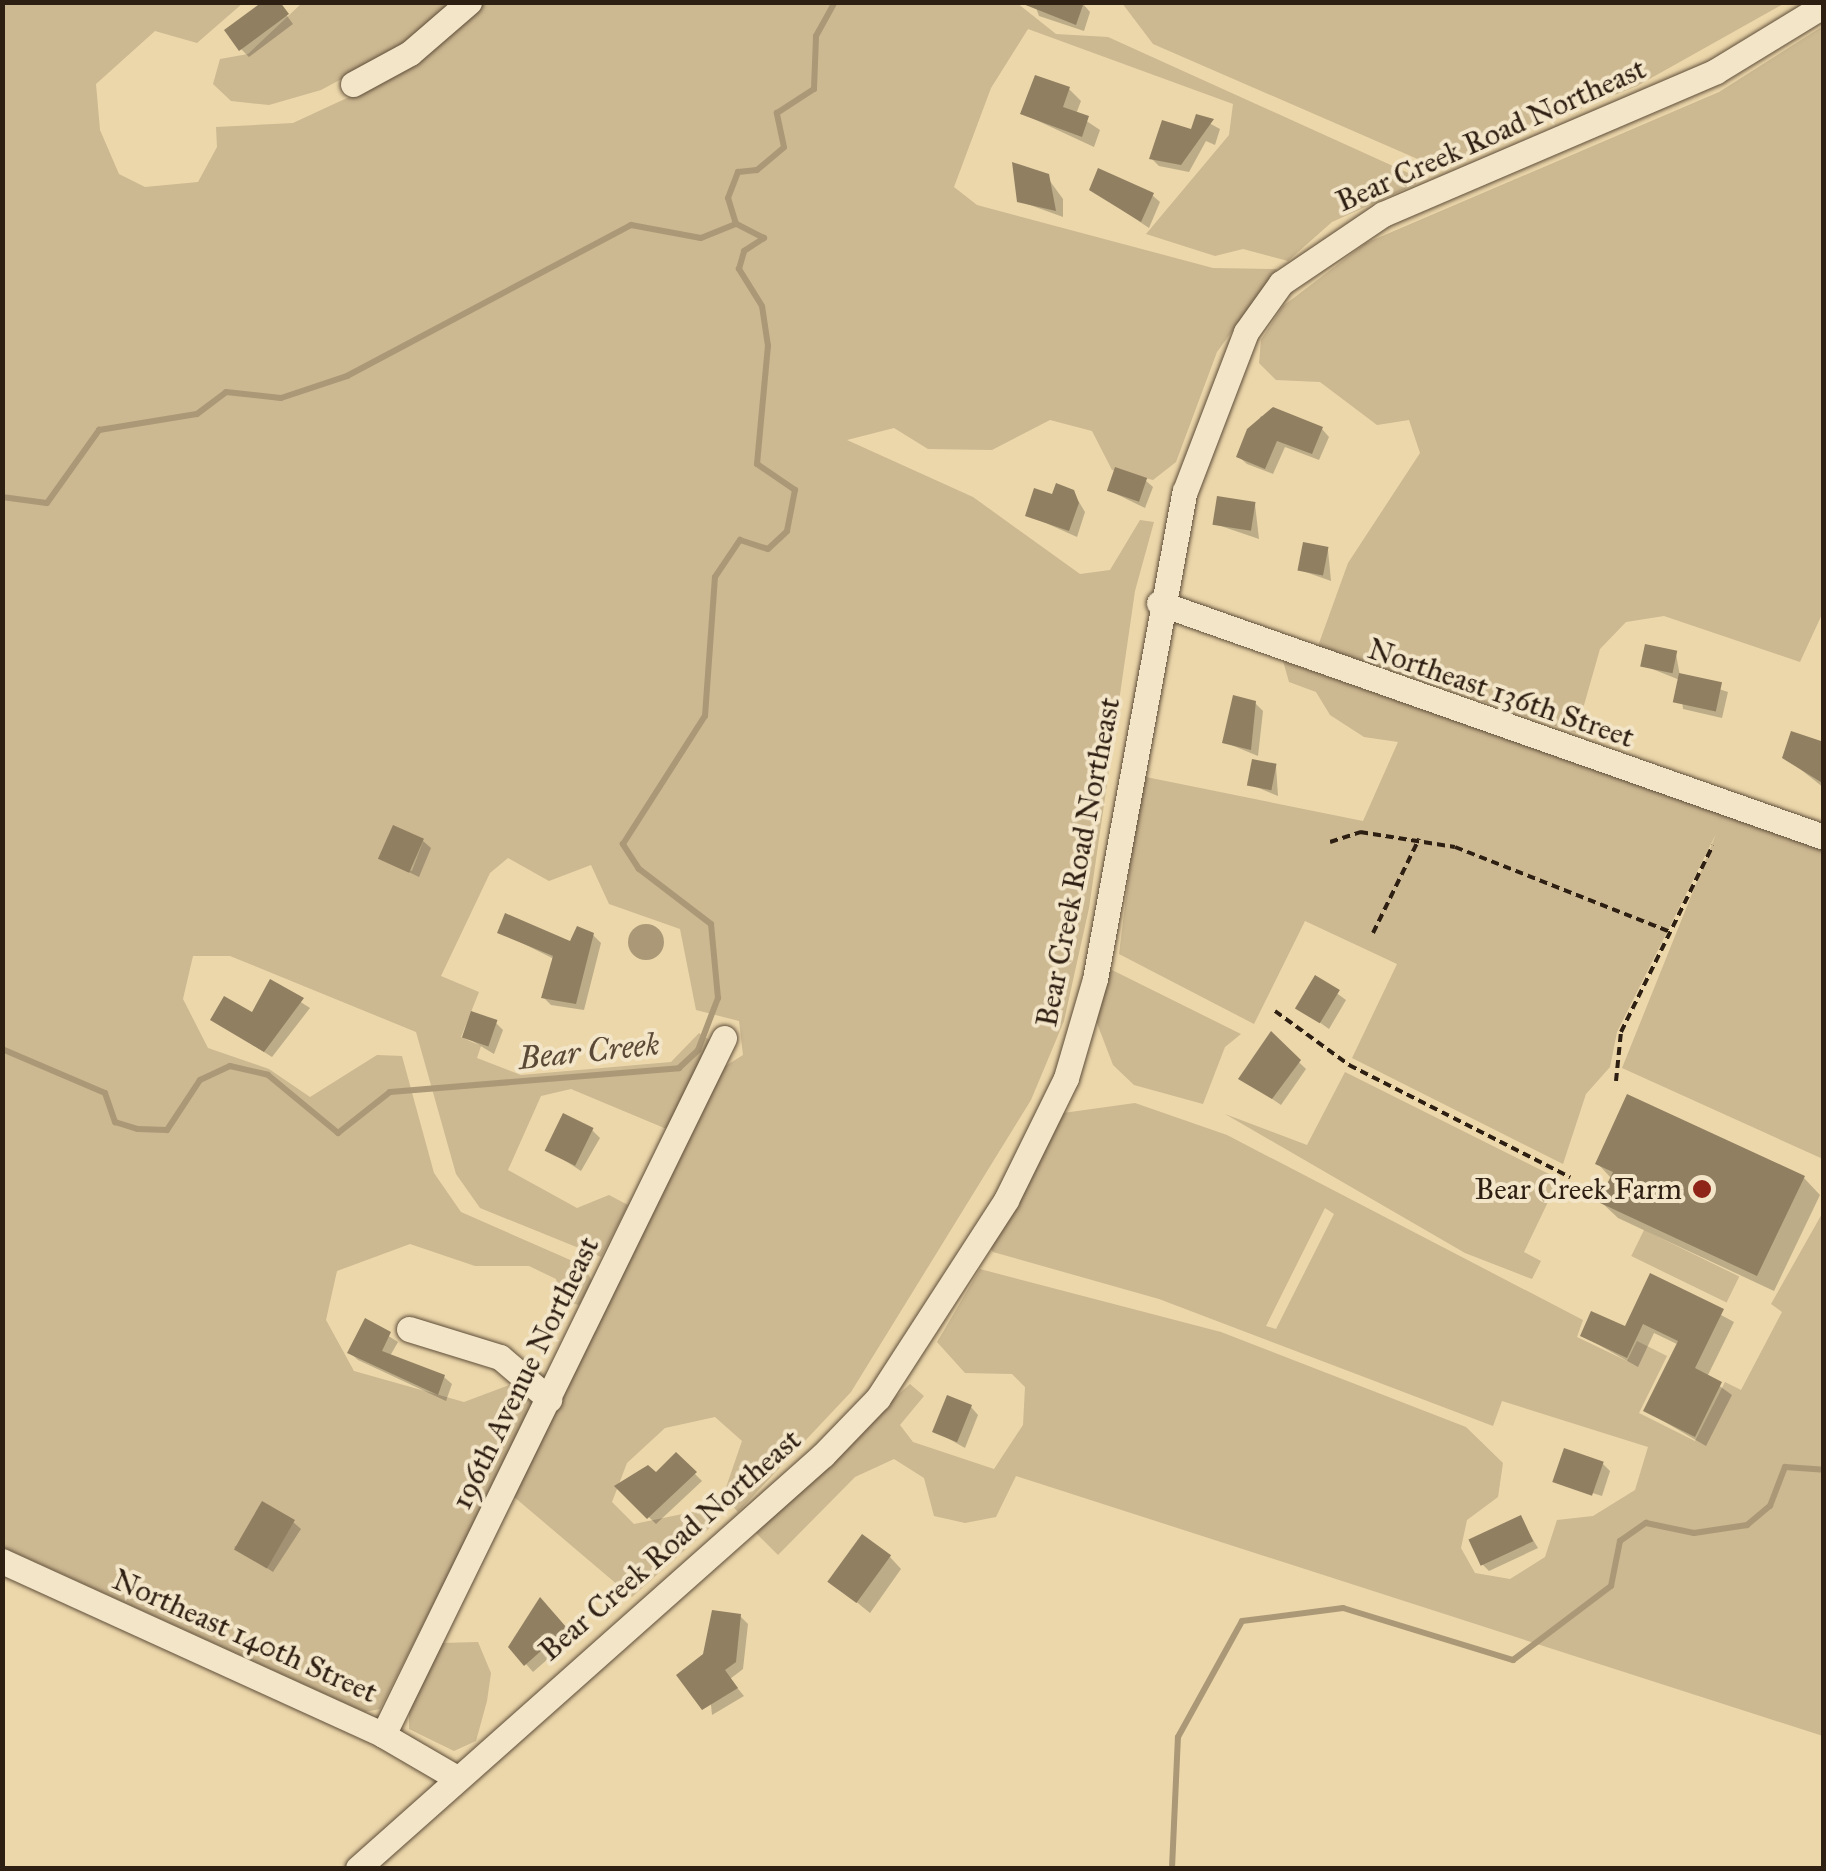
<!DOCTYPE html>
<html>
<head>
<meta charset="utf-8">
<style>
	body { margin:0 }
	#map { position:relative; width:1826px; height:1871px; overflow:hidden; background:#ecd7ab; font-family:"IM FELL Great Primer",serif }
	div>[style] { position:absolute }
	.green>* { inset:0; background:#ccb891; transform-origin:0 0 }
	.water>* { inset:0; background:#ab9877 }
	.round { border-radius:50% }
	.shadow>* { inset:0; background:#0003 }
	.stream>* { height:6px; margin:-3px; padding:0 3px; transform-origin:3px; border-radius:3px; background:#ab9877 }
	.building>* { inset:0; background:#917f62; transform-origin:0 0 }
	.path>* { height:4px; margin-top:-2px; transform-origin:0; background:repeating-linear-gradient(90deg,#2e1f13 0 8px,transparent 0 13px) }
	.roads { filter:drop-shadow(0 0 2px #5e4d39) drop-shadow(0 0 2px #5e4d39) }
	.minor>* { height:25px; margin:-12.5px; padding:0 12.5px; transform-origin:12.5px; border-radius:12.5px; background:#f3e5c8 }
	.dots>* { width:28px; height:28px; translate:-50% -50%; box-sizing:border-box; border:5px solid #f3e5c8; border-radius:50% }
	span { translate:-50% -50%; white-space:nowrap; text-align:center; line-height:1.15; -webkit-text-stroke:8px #f3e5c8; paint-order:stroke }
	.street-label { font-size:30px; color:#2e1f13 }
	.poi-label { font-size:30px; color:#2e1f13 }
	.right { translate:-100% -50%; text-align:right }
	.water-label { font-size:32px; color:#5a4936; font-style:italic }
	.frame { position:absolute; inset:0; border:5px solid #2e1f13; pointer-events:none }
</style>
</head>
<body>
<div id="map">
	<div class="green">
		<i style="clip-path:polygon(evenodd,483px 2px,1017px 3px,1056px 34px,1108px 37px,1415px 176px,1416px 184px,1332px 222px,1288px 261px,1243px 249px,1215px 256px,1146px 234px,1229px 135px,1233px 104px,1028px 29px,991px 88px,954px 187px,977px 205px,1213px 268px,1277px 269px,1217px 352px,1176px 462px,1153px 480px,1112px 470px,1092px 431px,1050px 420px,992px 450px,928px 449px,894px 428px,847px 440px,973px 497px,1080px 574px,1110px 570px,1140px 520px,1154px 522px,1135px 591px,1089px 908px,1064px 1021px,1031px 1100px,851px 1392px,738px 1512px,723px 1496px,742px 1441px,715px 1417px,665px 1428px,627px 1463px,612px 1502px,634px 1524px,697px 1511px,714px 1524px,632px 1597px,513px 1496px,719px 1070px,743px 1055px,739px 1021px,696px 1010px,680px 929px,609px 904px,591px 865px,549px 881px,508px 858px,490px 873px,441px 976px,479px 992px,461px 1037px,481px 1046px,477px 1058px,521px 1075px,671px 1062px,699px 1033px,714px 1043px,669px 1130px,571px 1089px,541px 1096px,508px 1170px,577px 1208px,609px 1195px,628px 1205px,601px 1257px,480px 1208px,456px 1174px,416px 1032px,230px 956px,193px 956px,183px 999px,208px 1048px,269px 1069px,310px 1097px,377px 1055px,402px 1056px,434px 1173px,461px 1212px,584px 1266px,592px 1281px,579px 1305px,562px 1301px,556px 1279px,529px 1266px,475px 1266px,410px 1244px,337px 1271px,326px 1320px,354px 1371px,464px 1402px,517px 1382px,535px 1404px,380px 1709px,365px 1712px,3px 1547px,3px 3px,243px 3px,197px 43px,155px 31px,96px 84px,100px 130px,119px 174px,145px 187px,198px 182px,217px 147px,216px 127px,293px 123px,375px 85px,483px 2px,394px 826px,424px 839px,412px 871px,380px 859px,394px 826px)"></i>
		<i style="clip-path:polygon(302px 3px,456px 3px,405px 45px,321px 90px,269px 105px,231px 101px,213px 84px,220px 59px,248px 54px)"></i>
		<i style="clip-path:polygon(1122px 3px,1785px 3px,1637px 86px,1436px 167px,1153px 44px)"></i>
		<i style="clip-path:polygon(1823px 26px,1824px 610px,1800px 662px,1664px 616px,1626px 622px,1600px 649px,1576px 733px,1318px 646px,1348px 563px,1420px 453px,1409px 420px,1377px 425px,1320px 382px,1276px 380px,1259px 363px,1261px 340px,1283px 306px,1366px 243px,1719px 92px)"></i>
		<i style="clip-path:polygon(1283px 661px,1823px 848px,1823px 1159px,1622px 1068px,1716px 834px,1617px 1032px,1610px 1067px,1586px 1094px,1563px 1164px,1352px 1058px,1397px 964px,1305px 921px,1254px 1024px,1119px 954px,1141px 776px,1363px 821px,1398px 742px,1364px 737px,1330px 715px,1316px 692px,1289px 682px)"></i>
		<i style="clip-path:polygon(1108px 968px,1241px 1034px,1225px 1047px,1203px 1104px,1134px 1085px,1113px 1065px,1095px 1018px)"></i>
		<i style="clip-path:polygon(1345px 1072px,1559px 1179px,1524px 1252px,1541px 1261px,1532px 1279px,1465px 1253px,1225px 1114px,1307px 1145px)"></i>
		<i style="clip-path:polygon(evenodd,1135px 1103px,1227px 1135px,1583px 1320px,1577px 1337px,1627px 1361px,1637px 1341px,1667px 1356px,1639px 1413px,1695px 1441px,1725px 1382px,1741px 1390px,1782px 1312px,1771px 1304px,1823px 1212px,1823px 1736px,1016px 1476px,996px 1517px,965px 1523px,934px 1516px,924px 1478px,894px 1459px,855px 1477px,778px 1555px,751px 1528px,910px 1384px,924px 1396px,900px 1425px,913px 1442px,994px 1469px,1023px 1425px,1025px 1387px,1012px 1374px,965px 1373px,937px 1342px,980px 1269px,1221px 1332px,1466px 1427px,1503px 1463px,1498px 1497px,1467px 1520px,1461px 1548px,1475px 1573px,1510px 1579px,1545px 1557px,1557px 1520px,1593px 1516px,1635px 1490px,1648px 1447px,1502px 1401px,1493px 1426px,1159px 1299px,993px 1252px,988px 1245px,1063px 1113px,1135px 1103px,1325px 1208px,1334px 1214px,1276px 1329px,1266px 1326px,1325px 1208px)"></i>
		<i style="left:1644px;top:1230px;width:106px;height:29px;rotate:26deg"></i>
		<i style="clip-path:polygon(478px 1642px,491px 1673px,487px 1701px,476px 1741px,454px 1751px,409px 1729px,409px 1707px,441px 1643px)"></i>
	</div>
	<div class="water">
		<i class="round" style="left:628px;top:924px;width:36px;height:36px"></i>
	</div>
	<div class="shadow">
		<i style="clip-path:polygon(277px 2px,293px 24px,249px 57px,241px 49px)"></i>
		<i style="clip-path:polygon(1034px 2px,1083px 4px,1090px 12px,1084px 31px,1039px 16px)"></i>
		<i style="clip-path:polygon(1069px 89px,1081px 101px,1076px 114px,1100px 130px,1094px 147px,1023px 114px)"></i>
		<i style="clip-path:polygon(1198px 117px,1220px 129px,1215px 145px,1206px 141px,1189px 172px,1159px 166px,1152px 159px,1192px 132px)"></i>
		<i style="clip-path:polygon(1047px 177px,1063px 199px,1063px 217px,1019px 201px)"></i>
		<i style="clip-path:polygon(1092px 190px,1152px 195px,1160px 202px,1149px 228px)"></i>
		<i style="clip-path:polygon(1261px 416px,1322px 429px,1329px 437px,1319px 460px,1285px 447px,1273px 474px,1247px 464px,1239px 457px)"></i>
		<i style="clip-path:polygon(1145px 480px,1153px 487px,1145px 508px,1108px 490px)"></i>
		<i style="clip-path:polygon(1073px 492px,1085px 512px,1077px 537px,1028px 515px)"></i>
		<i style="clip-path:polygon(1255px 504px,1259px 539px,1215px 524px)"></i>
		<i style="clip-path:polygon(1328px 550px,1331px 581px,1300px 570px)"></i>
		<i style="clip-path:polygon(1676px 654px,1680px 676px,1728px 692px,1722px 718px,1683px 709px,1680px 680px,1642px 665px)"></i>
		<i style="clip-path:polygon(1255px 703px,1263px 711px,1258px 756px,1224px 742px)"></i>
		<i style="clip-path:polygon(1824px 744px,1824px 788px,1785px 757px)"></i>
		<i style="clip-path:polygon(1276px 766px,1278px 796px,1249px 784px)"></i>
		<i style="clip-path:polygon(423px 841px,431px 848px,419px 877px,382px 859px)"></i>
		<i style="clip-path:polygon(500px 932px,571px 944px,593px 935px,601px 943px,584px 1010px,551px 1005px,543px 997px,554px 959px)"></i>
		<i style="clip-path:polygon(1316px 978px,1346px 1000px,1329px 1029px,1298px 1007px)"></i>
		<i style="clip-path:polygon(271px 983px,310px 1008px,272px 1057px,213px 1020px,253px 1015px)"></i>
		<i style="clip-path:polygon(495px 1022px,503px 1030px,494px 1054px,464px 1036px)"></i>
		<i style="clip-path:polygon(1271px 1035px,1306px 1069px,1281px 1105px,1241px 1078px)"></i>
		<i style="clip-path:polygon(1629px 1097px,1804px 1178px,1820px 1195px,1774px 1291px,1618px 1218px,1601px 1202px,1612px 1179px,1598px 1164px)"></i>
		<i style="clip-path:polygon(592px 1130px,600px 1138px,581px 1171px,547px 1149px)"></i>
		<i style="clip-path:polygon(1651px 1277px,1734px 1322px,1707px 1377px,1732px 1395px,1706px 1446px,1646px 1411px,1679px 1345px,1654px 1333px,1638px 1367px,1583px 1336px,1626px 1329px)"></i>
		<i style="clip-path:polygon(366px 1322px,398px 1342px,390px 1356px,444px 1377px,452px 1384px,446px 1401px,358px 1360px,350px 1353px)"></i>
		<i style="clip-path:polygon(971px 1407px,978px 1415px,965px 1448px,935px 1431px)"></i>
		<i style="clip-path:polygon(676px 1455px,702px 1481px,656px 1524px,618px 1487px,656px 1475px)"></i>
		<i style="clip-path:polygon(1603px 1464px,1610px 1471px,1602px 1496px,1555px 1481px)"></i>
		<i style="clip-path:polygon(1520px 1518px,1538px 1548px,1489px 1571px,1481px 1563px)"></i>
		<i style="clip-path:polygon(293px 1522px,301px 1529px,273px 1572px,234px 1547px)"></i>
		<i style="clip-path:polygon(890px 1557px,901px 1569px,870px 1613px,832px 1582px)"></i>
		<i style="clip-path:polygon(540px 1601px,573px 1637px,533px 1672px,511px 1647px)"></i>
		<i style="clip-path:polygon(740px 1616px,748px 1624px,743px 1669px,730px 1679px,744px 1696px,712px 1715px,706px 1656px)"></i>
	</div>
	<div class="stream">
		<i style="left:2px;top:497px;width:45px;rotate:7.6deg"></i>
		<i style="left:47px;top:503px;width:90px;rotate:-54.5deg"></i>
		<i style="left:99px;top:430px;width:99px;rotate:-9.3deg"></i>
		<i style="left:197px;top:414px;width:36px;rotate:-37deg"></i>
		<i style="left:226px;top:392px;width:55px;rotate:6.2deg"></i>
		<i style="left:281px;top:398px;width:70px;rotate:-18.4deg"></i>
		<i style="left:347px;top:376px;width:322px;rotate:-28deg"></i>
		<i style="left:631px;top:225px;width:71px;rotate:10.5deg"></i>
		<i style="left:701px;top:238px;width:38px;rotate:-22deg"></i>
		<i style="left:2px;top:1049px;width:112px;rotate:23.1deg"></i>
		<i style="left:105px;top:1093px;width:31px;rotate:71deg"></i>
		<i style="left:115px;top:1122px;width:24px;rotate:17deg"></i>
		<i style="left:138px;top:1129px;width:29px;rotate:2deg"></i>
		<i style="left:167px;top:1130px;width:60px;rotate:-56.6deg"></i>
		<i style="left:200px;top:1080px;width:33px;rotate:-25deg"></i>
		<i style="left:230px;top:1066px;width:39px;rotate:13deg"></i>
		<i style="left:268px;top:1075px;width:91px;rotate:39.6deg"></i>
		<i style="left:338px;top:1133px;width:66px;rotate:-38.3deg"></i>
		<i style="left:390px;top:1092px;width:290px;rotate:-4.7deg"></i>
		<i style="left:679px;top:1068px;width:26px;rotate:-43deg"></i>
		<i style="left:698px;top:1050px;width:56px;rotate:-69deg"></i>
		<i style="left:718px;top:998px;width:74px;rotate:-95.4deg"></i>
		<i style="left:711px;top:924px;width:91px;rotate:-142.6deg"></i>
		<i style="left:639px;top:869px;width:30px;rotate:-123deg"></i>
		<i style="left:623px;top:844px;width:152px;rotate:-57.4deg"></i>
		<i style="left:705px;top:716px;width:139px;rotate:-85.9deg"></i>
		<i style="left:715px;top:577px;width:45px;rotate:-56deg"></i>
		<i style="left:740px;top:540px;width:29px;rotate:18deg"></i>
		<i style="left:768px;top:549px;width:26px;rotate:-43deg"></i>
		<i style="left:787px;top:531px;width:42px;rotate:-79deg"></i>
		<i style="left:795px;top:490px;width:46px;rotate:-145.6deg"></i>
		<i style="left:757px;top:464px;width:119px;rotate:-84.7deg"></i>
		<i style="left:768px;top:346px;width:40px;rotate:-98.5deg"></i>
		<i style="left:762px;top:306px;width:44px;rotate:-121.9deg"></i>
		<i style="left:739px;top:269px;width:19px;rotate:-74deg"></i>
		<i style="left:744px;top:251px;width:24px;rotate:-33deg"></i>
		<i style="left:764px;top:238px;width:31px;rotate:-153deg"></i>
		<i style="left:736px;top:224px;width:27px;rotate:-107deg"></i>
		<i style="left:728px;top:198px;width:28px;rotate:-69deg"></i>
		<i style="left:738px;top:172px;width:19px;rotate:-6deg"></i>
		<i style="left:757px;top:170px;width:35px;rotate:-40deg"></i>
		<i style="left:784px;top:147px;width:35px;rotate:-102deg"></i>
		<i style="left:777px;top:113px;width:44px;rotate:-33deg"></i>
		<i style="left:814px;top:89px;width:53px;rotate:-87.8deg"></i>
		<i style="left:816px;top:36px;width:39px;rotate:-61deg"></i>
		<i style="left:1172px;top:1868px;width:131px;rotate:-87.4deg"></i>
		<i style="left:1178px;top:1737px;width:132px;rotate:-61.1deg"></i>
		<i style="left:1242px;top:1621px;width:102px;rotate:-7.3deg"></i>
		<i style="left:1343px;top:1608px;width:178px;rotate:17deg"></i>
		<i style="left:1513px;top:1660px;width:123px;rotate:-37.1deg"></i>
		<i style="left:1611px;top:1586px;width:46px;rotate:-78.7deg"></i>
		<i style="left:1620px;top:1541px;width:32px;rotate:-35deg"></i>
		<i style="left:1646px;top:1523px;width:49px;rotate:11.8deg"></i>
		<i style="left:1694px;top:1533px;width:54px;rotate:-8.6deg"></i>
		<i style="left:1747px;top:1525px;width:30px;rotate:-40deg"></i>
		<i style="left:1770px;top:1506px;width:42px;rotate:-69deg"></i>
		<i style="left:1785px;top:1467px;width:39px;rotate:4deg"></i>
	</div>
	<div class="building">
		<i style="clip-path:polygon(262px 2px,280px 2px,289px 14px,239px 51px,224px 30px)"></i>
		<i style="clip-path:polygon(1018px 2px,1084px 2px,1076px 25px)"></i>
		<i style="clip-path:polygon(1035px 75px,1070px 87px,1063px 107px,1089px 116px,1082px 137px,1020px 114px)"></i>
		<i style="clip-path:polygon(1196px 114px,1214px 119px,1181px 165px,1149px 159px,1162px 120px,1191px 129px)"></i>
		<i style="clip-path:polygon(1012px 162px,1049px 174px,1056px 211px,1017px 202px)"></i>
		<i style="clip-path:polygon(1098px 168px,1154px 193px,1141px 222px,1089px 190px)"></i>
		<i style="clip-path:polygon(1273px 407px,1323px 427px,1312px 454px,1277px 441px,1265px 469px,1236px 457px,1247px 429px)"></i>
		<i style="left:1115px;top:467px;width:34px;height:25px;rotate:19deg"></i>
		<i style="clip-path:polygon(1056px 483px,1074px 490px,1079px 503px,1069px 531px,1025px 516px,1034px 488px,1052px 494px)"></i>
		<i style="left:1217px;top:496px;width:39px;height:29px;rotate:9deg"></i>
		<i style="left:1303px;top:542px;width:26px;height:29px;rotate:11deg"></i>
		<i style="left:1645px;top:644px;width:33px;height:23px;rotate:12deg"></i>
		<i style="left:1679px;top:673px;width:44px;height:30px;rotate:12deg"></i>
		<i style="clip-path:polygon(1233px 695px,1256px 701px,1251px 750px,1222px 743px)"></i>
		<i style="clip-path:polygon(1791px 731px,1824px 742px,1824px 784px,1782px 758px)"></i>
		<i style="left:1252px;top:759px;width:25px;height:27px;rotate:11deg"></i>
		<i style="left:393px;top:825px;width:34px;height:37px;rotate:24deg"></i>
		<i style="clip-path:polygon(505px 913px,570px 941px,577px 926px,594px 933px,576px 1004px,541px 998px,553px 956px,497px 933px)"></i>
		<i style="left:1315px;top:975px;width:29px;height:39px;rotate:31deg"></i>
		<i style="clip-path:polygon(270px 979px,304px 998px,264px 1052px,210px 1020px,224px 996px,252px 1012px)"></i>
		<i style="left:471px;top:1011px;width:28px;height:28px;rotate:19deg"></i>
		<i style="clip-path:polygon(1271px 1031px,1301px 1060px,1272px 1099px,1238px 1079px)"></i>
		<i style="clip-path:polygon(1627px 1094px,1805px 1176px,1757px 1276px,1598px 1202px,1613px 1172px,1595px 1164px)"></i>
		<i style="left:563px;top:1113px;width:34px;height:42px;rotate:26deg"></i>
		<i style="clip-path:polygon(1650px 1273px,1724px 1309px,1695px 1368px,1722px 1382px,1695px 1437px,1643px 1411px,1678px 1341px,1643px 1324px,1627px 1358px,1580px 1336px,1591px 1311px,1625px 1326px)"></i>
		<i style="clip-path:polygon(365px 1318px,391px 1332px,382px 1351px,445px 1375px,438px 1395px,347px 1353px)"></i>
		<i style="left:947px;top:1395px;width:27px;height:40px;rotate:22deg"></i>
		<i style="left:1564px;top:1448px;width:42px;height:36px;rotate:19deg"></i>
		<i style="clip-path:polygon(676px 1452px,697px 1472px,647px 1519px,614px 1486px,648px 1465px,656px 1472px)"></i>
		<i style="left:262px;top:1501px;width:38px;height:56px;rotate:30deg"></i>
		<i style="left:1521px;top:1515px;width:29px;height:58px;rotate:65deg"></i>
		<i style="left:862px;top:1534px;width:36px;height:59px;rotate:36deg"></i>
		<i style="clip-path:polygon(540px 1597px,567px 1628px,524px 1666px,508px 1647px)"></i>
		<i style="clip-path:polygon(712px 1610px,741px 1614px,736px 1662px,725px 1670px,738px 1688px,702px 1710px,676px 1675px,703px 1654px)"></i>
	</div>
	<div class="path">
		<i style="left:1330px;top:842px;width:32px;rotate:-18deg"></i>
		<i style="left:1360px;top:832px;width:96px;rotate:9deg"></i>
		<i style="left:1455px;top:847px;width:232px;rotate:21.5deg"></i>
		<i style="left:1373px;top:933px;width:105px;rotate:-63.9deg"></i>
		<i style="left:1275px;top:1011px;width:92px;rotate:36.1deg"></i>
		<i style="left:1349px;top:1065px;width:248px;rotate:26.9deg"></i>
		<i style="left:1616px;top:1081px;width:49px;rotate:-84.2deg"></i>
		<i style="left:1621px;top:1032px;width:208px;rotate:-63.8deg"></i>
	</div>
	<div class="roads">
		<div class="minor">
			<i style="left:353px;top:84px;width:65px;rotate:-28.5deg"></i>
			<i style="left:410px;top:53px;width:78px;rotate:-40.8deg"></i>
			<i style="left:1159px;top:603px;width:705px;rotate:19.39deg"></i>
			<i style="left:409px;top:1329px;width:95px;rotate:17.1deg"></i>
			<i style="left:500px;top:1357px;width:65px;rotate:40.6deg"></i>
			<i style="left:2px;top:1561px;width:419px;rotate:24.5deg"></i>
			<i style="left:383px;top:1735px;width:86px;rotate:30.2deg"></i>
			<i style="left:383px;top:1735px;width:776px;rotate:-63.93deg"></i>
			<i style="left:358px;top:1868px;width:622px;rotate:-41.61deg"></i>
			<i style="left:823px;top:1455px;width:79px;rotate:-46deg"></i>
			<i style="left:878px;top:1398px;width:236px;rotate:-57.1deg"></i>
			<i style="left:1006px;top:1200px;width:136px;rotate:-63.8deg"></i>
			<i style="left:1066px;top:1078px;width:103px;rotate:-73.7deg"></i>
			<i style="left:1095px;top:979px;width:496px;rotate:-79.6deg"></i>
			<i style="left:1185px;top:491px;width:170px;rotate:-69deg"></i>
			<i style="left:1246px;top:332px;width:60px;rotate:-54.5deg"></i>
			<i style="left:1281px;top:283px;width:123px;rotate:-34.1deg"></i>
			<i style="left:1383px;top:214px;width:362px;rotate:-23.2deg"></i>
			<i style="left:1716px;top:71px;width:127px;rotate:-31.4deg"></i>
		</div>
	</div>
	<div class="dots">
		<i style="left:1702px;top:1189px;background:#8f2418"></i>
	</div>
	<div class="street-label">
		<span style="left:1491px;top:135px;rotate:-24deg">Bear Creek Road Northeast</span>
		<span style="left:1501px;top:693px;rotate:19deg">Northeast 136th Street</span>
		<span style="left:1078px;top:862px;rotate:-79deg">Bear Creek Road Northeast</span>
		<span style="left:525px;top:1373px;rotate:-64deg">196th Avenue Northeast</span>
		<span style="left:670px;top:1545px;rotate:-41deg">Bear Creek Road Northeast</span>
		<span style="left:245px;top:1636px;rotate:24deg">Northeast 140th Street</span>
	</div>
	<div class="poi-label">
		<span class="right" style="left:1682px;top:1189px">Bear Creek Farm</span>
	</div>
	<div class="water-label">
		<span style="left:589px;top:1052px;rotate:-6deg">Bear Creek</span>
	</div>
	<div class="frame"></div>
</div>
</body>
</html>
